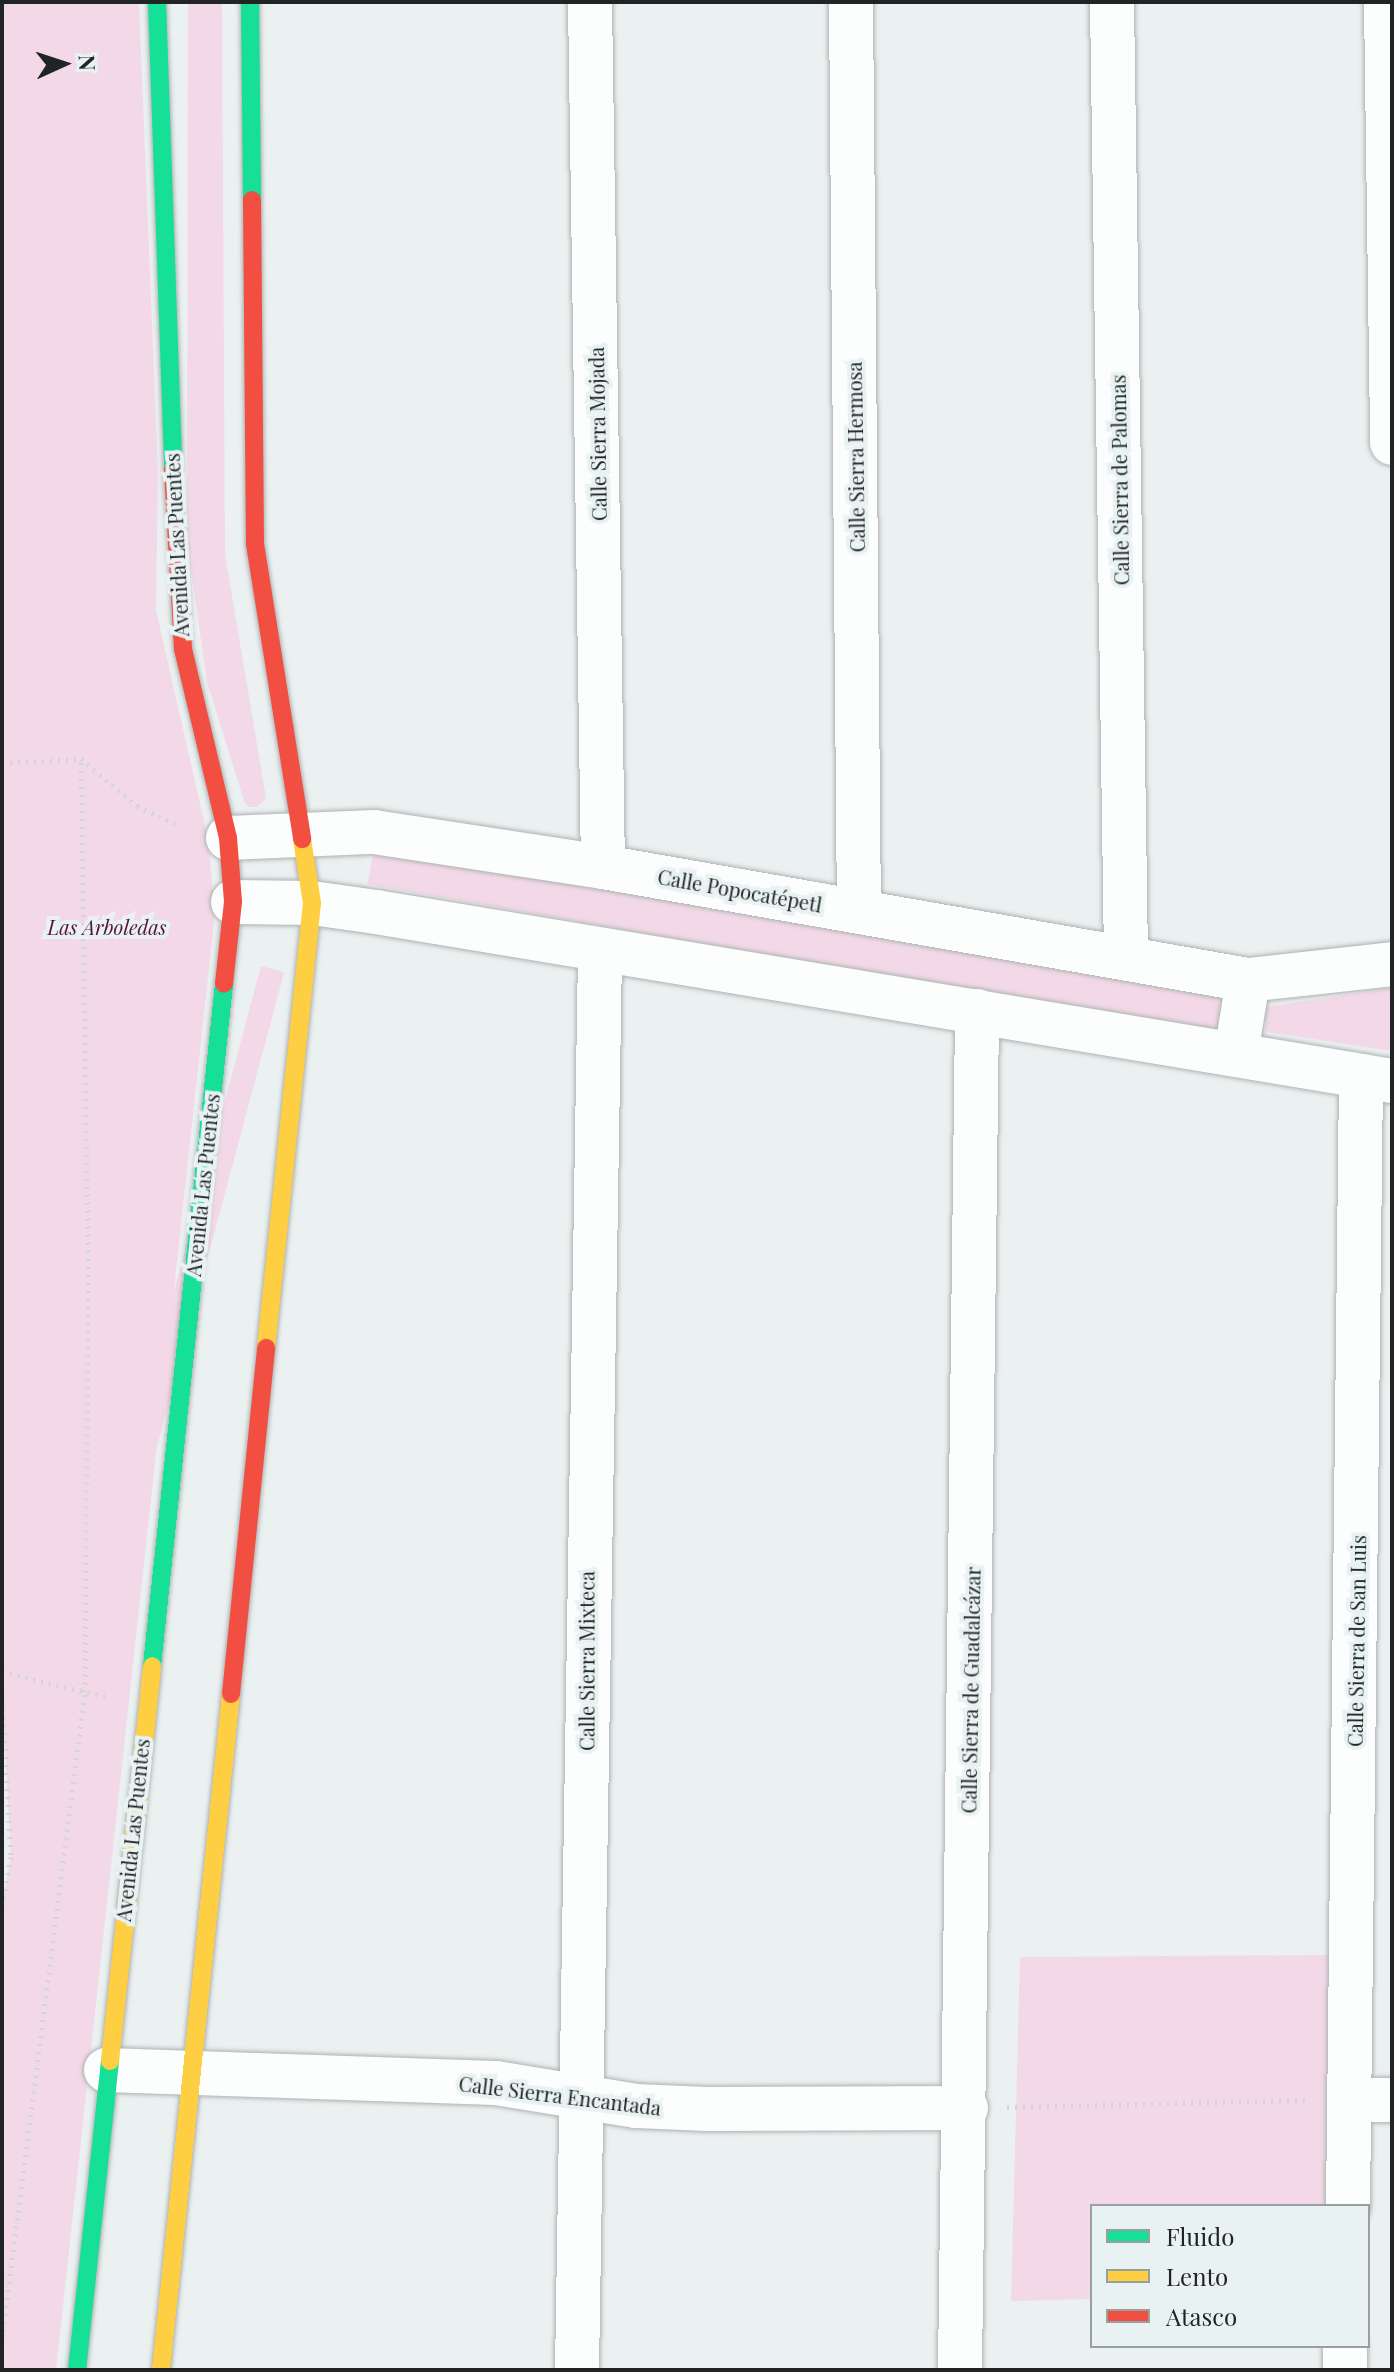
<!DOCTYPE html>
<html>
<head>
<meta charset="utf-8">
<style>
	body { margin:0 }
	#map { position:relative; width:1394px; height:2372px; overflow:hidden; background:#ebf0f1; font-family:"Playfair Display",serif }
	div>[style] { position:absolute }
	.green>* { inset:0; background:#f3d9e7; transform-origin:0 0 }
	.path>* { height:5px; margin-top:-2.5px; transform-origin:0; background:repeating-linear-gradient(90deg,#d4d6d6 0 2px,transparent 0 8px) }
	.roads { filter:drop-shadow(0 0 2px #aeb2b2) drop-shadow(0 0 2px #aeb2b2) }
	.street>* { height:44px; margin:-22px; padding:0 22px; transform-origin:22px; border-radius:22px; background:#fcfdfd }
	.fast>* { height:18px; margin:-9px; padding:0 9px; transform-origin:9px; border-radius:9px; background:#16e098 }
	.slow>* { height:18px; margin:-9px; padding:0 9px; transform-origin:9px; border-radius:9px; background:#ffcf43 }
	.jam>* { height:18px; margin:-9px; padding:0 9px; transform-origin:9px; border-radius:9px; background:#f24e42 }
	span { translate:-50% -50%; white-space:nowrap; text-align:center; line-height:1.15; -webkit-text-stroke:8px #e9f2f3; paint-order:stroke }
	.street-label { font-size:20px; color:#212424 }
	.park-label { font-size:20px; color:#58103c; font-style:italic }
	.frame { position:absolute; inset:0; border:4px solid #212424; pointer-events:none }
	.legend { position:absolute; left:1090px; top:2204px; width:280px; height:144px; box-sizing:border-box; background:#e9f2f3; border:2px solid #99a0a0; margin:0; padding:10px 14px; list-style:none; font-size:24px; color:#212424 }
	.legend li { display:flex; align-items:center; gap:16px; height:40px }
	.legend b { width:40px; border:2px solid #99a0a0 }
	.north { position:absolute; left:24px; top:24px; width:80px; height:80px; -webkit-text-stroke:6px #e9f2f3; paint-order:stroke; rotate:87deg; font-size:22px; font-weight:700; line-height:32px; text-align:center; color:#212424 }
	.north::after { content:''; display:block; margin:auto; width:28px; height:36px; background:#212424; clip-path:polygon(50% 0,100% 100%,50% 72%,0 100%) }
</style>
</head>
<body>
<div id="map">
	<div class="green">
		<i style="clip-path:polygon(2px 2px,139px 2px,158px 473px,156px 610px,208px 839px,215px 913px,56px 2370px,2px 2370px,2px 1905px,11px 1857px,2px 1694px)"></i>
		<i style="clip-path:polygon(188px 2px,222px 2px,225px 554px,266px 798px,257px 807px,248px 807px,244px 801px,207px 682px,187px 543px)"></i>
		<i style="left:376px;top:836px;width:875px;height:49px;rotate:10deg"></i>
		<i style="left:261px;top:966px;width:24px;height:1411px;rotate:15deg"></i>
		<i style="clip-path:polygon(1392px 988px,1392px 1051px,1266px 1032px,1265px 1007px)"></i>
		<i style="clip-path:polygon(1329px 1955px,1326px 2206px,1092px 2206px,1092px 2299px,1011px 2301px,1020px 1957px)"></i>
	</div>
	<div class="path">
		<i style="left:2px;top:763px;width:79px;rotate:-2.9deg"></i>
		<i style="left:81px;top:759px;width:73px;rotate:40deg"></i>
		<i style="left:137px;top:806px;width:47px;rotate:24.9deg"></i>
		<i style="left:2px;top:1672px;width:109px;rotate:13.3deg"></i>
		<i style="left:2px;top:1693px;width:164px;rotate:86.9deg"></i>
		<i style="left:11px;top:1857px;width:49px;rotate:100.6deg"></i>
		<i style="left:1007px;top:2107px;width:302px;rotate:-1.3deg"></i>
		<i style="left:2px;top:2339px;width:652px;rotate:-82.69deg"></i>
		<i style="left:85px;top:1692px;width:440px;rotate:-89.6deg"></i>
		<i style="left:88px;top:1252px;width:493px;rotate:-90.8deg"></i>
	</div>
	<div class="roads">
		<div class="street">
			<i style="left:590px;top:2px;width:865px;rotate:89.14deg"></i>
			<i style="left:851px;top:2px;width:909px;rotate:89.5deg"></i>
			<i style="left:1112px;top:2px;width:956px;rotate:89.16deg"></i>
			<i style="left:1386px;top:2px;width:441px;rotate:89.2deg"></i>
			<i style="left:228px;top:838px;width:146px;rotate:-2.4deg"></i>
			<i style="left:374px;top:832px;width:232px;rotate:8.7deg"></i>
			<i style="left:603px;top:867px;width:655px;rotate:9.94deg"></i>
			<i style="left:1248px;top:980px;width:145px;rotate:-6.3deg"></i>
			<i style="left:233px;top:902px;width:79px;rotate:0.7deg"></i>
			<i style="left:312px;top:903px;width:65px;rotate:8deg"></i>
			<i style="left:376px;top:912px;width:1030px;rotate:9.44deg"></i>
			<i style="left:1236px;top:1054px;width:75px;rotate:-80.8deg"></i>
			<i style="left:106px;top:2070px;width:390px;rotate:1.9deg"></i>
			<i style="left:496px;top:2083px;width:142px;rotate:9.3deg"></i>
			<i style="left:636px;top:2106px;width:71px;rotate:2.4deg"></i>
			<i style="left:707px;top:2109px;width:259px;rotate:-0.2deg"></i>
			<i style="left:1350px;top:2099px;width:42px;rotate:1.4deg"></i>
			<i style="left:1348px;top:2206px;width:1130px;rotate:-89.34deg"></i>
			<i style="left:577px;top:2370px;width:1418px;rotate:-89.07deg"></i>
			<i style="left:960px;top:2370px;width:1359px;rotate:-89.28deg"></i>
			<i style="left:1345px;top:2370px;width:24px;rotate:-90deg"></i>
		</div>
		<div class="fast">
			<i style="left:157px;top:2px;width:468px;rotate:88deg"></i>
			<i style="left:250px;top:2px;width:198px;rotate:89.4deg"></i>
			<i style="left:152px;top:1666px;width:686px;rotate:-83.97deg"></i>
			<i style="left:77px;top:2370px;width:311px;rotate:-83.9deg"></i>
		</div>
		<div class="slow">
			<i style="left:266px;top:1348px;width:447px;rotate:-84.1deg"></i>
			<i style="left:312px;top:903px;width:65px;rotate:-98.9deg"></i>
			<i style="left:110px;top:2061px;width:397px;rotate:-83.9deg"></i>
			<i style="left:161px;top:2370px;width:680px;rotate:-84.09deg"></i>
		</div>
		<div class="jam">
			<i style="left:252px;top:200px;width:344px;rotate:89.5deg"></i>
			<i style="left:255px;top:544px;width:299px;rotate:80.9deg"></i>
			<i style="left:173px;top:470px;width:179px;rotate:86.8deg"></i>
			<i style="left:183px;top:649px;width:194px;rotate:76.6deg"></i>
			<i style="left:228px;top:838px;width:64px;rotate:85.5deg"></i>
			<i style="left:233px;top:902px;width:82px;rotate:96.3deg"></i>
			<i style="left:231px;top:1694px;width:348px;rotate:-84.2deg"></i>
		</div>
	</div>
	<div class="street-label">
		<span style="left:597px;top:434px;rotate:-91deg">Calle Sierra Mojada</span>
		<span style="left:855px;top:457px;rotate:-91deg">Calle Sierra Hermosa</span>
		<span style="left:1119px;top:480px;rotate:-91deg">Calle Sierra de Palomas</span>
		<span style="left:176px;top:545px;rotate:-93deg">Avenida Las Puentes</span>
		<span style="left:740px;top:890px;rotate:10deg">Calle Popocatépetl</span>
		<span style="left:202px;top:1185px;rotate:-84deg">Avenida Las Puentes</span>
		<span style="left:1356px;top:1641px;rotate:-89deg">Calle Sierra de San Luis</span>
		<span style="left:586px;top:1661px;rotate:-90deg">Calle Sierra Mixteca</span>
		<span style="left:970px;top:1690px;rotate:-89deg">Calle Sierra de Guadalcázar</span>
		<span style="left:132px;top:1830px;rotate:-84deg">Avenida Las Puentes</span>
		<span style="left:560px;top:2095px;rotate:7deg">Calle Sierra Encantada</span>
	</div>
	<div class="park-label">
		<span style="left:107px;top:926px">Las Arboledas</span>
	</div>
	<div class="frame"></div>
	<ul class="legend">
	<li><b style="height:10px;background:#16e098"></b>Fluido</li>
	<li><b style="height:10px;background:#ffcf43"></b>Lento</li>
	<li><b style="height:10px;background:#f24e42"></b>Atasco</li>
	</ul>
	<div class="north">N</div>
</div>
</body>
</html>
